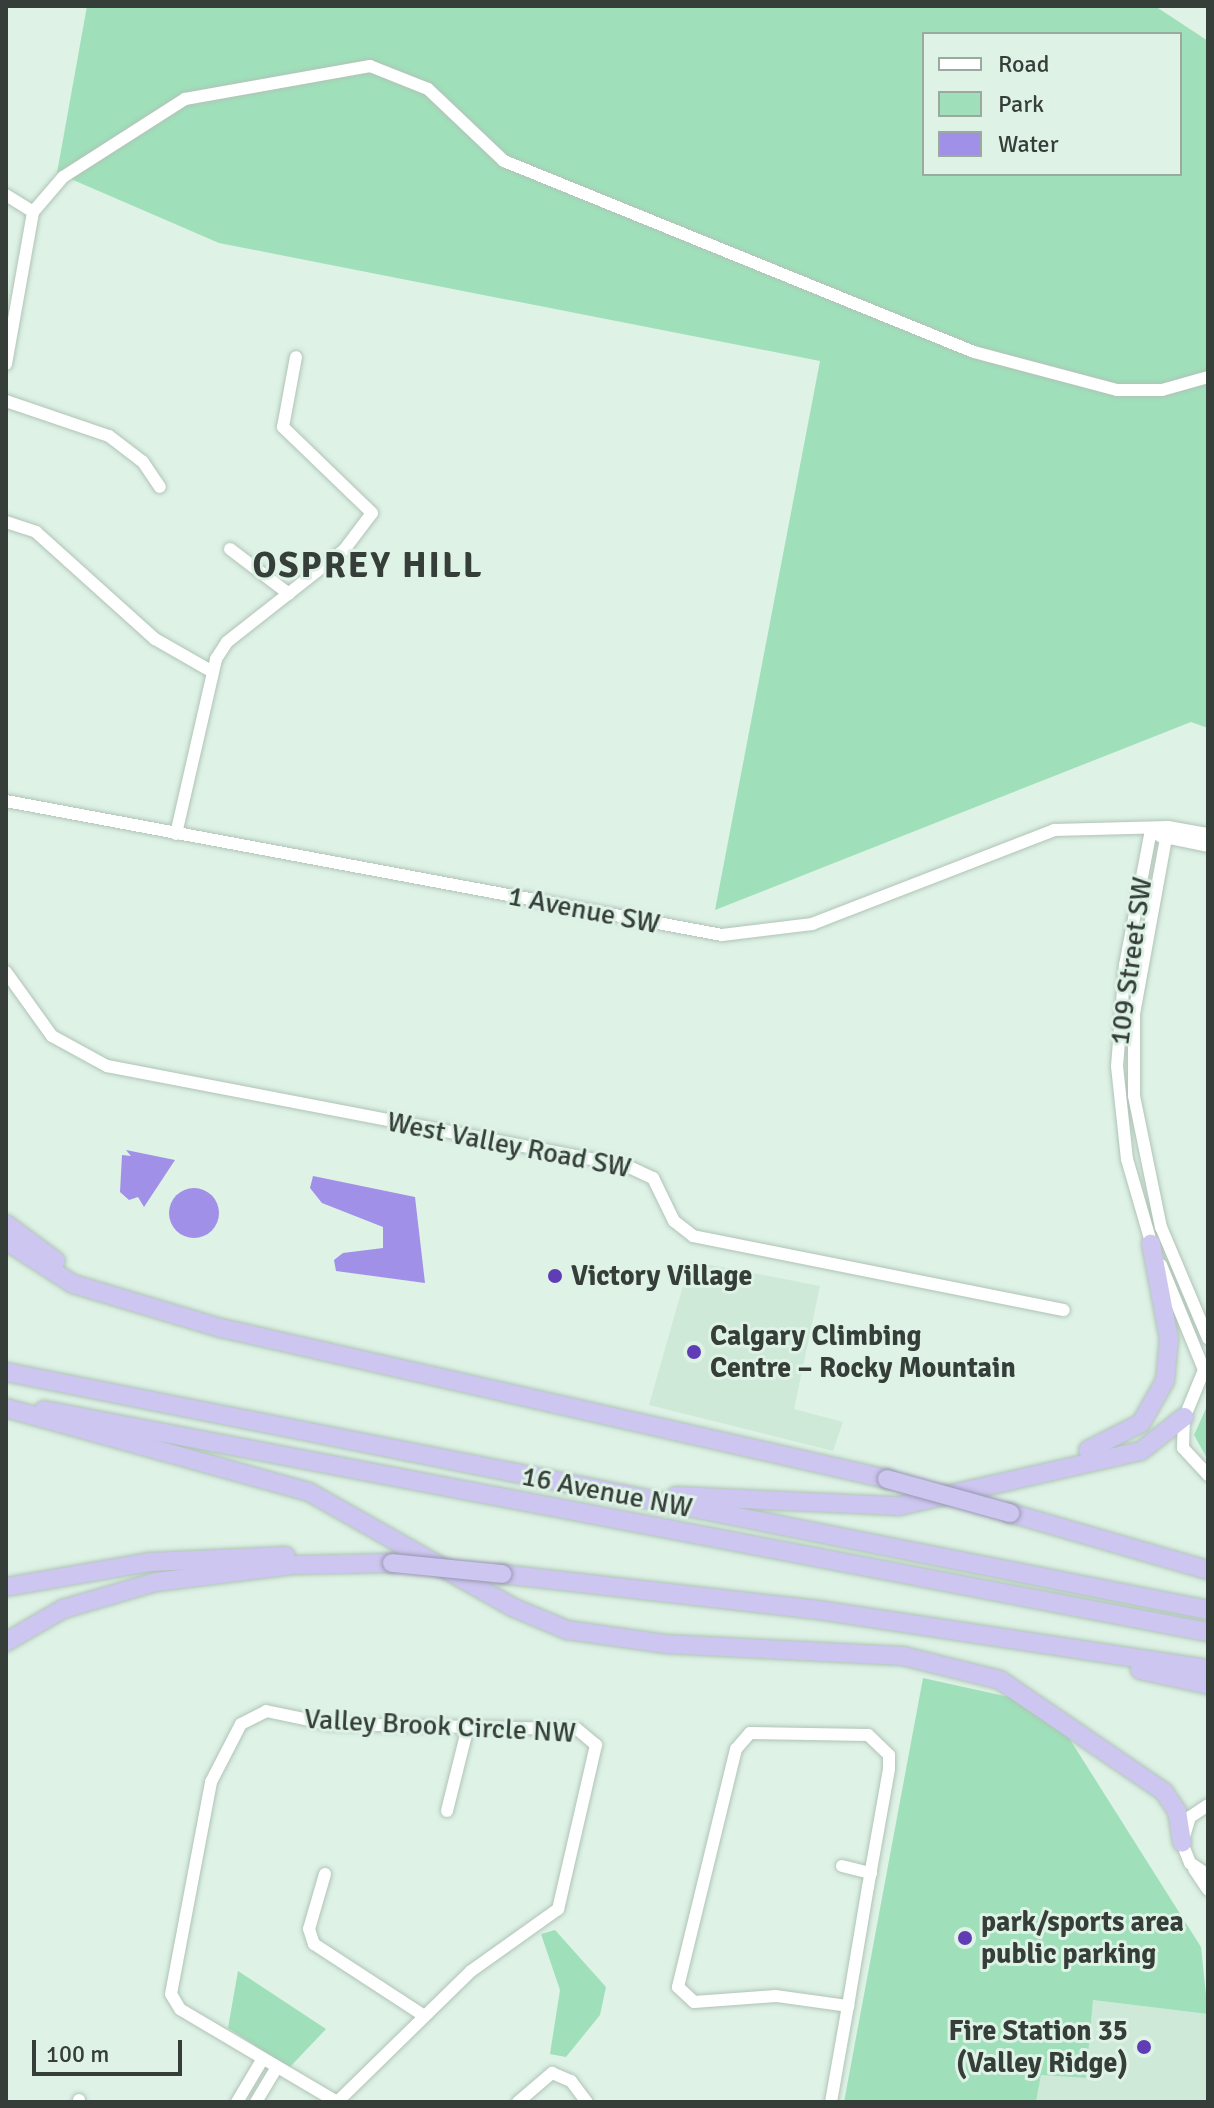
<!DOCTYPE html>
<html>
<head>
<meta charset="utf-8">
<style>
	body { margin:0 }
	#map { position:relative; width:1214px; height:2108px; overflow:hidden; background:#def2e6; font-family:Signika,sans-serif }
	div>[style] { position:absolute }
	.built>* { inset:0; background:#cee9d8 }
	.green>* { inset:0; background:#9fe0ba }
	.water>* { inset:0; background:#a190e7 }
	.round { border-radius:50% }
	.roads { filter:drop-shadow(0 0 2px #b0c3b7) drop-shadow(0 0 2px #b0c3b7) }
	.minor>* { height:12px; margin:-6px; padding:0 6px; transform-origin:6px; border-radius:6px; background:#fff }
	.highway>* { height:18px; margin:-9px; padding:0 9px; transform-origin:9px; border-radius:9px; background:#ccc6f0 }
	.bridges { filter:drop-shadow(0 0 2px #9896b0) drop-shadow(0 0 2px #9896b0) }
	.highway-bridge>* { height:18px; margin:-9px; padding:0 9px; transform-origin:9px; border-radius:9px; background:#ccc6f0 }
	.dots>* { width:22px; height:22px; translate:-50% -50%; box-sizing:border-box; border:4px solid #def2e6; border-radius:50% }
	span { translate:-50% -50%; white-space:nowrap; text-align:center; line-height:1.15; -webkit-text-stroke:6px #def2e6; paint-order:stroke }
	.street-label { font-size:28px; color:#363e39 }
	.poi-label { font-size:28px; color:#363e39; font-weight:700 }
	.left { translate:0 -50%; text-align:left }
	.right { translate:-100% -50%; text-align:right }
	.district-label { font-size:36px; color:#363e39; font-weight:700; letter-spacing:2px }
	.frame { position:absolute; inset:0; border:8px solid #363e39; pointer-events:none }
	.legend { position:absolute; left:922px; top:32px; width:260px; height:144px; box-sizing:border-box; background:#def2e6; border:2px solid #9baaa1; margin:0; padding:10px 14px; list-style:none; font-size:24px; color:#363e39 }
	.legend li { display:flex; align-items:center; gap:16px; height:40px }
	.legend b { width:40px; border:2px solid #9baaa1 }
	.scale { position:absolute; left:32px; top:2040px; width:150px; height:36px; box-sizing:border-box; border:4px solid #363e39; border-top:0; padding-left:10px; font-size:24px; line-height:28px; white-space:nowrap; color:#363e39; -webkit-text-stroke:6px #def2e6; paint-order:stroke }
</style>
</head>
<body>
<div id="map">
	<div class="built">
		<i style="clip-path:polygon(690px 1261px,820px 1286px,794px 1409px,843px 1422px,833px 1451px,649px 1405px)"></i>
		<i style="clip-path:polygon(1093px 2000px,1208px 2014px,1208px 2102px,1036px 2102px,1041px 2075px,1086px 2078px)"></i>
	</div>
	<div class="green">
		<i style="clip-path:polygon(evenodd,87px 6px,1155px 6px,1208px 41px,1208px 728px,1191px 722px,715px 910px,820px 361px,219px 243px,57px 173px,87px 6px,924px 34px,1180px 34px,1180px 174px,924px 174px,924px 34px)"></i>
		<i style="clip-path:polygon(1208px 1404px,1208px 1460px,1194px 1435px)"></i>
		<i style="clip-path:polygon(923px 1678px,1032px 1702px,1064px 1730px,1201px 1947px,1208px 2014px,1093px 2000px,1086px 2078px,1041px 2075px,1036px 2102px,844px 2102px)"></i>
		<i style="clip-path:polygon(555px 1930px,606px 1987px,600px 2015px,566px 2057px,550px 2054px,560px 1990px,541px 1934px)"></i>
		<i style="clip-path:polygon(238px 1971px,326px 2029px,289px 2068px,228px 2028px)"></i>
	</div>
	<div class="water">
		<i style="clip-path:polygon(126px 1150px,175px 1160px,144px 1207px,138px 1197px,129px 1200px,120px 1192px,122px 1155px,131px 1156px)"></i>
		<i style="clip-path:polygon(313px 1176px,415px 1197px,425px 1283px,336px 1271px,334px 1260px,343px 1253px,383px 1248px,383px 1227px,322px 1203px,310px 1188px)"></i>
		<i class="round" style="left:169px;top:1188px;width:50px;height:50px"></i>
	</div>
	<div class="roads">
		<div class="minor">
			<i style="left:6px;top:195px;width:32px;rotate:32deg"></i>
			<i style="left:33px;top:212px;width:46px;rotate:-49.4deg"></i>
			<i style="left:63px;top:177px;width:145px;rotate:-32.6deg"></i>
			<i style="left:185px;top:99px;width:188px;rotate:-10.1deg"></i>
			<i style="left:370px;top:66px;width:62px;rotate:21.6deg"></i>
			<i style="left:428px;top:89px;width:105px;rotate:43.5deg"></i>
			<i style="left:504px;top:161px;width:507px;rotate:22.12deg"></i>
			<i style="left:974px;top:352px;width:148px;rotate:14.9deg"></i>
			<i style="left:1117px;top:390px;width:45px"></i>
			<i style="left:1162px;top:390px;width:48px;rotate:-15.8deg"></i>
			<i style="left:6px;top:364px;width:154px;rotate:-79.9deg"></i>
			<i style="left:6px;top:401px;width:109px;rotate:18.8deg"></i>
			<i style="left:109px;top:436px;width:43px;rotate:37.4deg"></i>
			<i style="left:143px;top:462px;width:30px;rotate:56deg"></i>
			<i style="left:6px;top:522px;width:32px;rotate:18deg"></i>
			<i style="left:36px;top:532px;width:160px;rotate:42deg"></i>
			<i style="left:155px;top:639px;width:64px;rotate:29.7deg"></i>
			<i style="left:230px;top:549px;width:74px;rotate:37.3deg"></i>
			<i style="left:6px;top:801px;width:728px;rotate:10.6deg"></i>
			<i style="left:722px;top:935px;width:91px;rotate:-7deg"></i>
			<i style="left:812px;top:924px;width:260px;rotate:-21.2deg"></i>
			<i style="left:1054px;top:830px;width:114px;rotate:-1.5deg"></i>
			<i style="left:1168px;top:827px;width:41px;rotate:9.9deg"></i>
			<i style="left:1168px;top:827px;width:190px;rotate:100.3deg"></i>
			<i style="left:1134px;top:1014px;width:82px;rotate:90deg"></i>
			<i style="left:1134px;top:1096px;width:134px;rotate:78.4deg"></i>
			<i style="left:1161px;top:1227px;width:121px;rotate:67.1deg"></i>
			<i style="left:1151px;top:830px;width:137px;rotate:100.9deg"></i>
			<i style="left:1125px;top:965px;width:101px;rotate:94.5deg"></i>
			<i style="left:1117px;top:1066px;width:94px;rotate:83.9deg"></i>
			<i style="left:1127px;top:1159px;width:94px;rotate:73.9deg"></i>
			<i style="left:176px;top:834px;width:180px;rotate:-77.1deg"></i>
			<i style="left:216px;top:659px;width:20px;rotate:-57deg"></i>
			<i style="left:227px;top:642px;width:149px;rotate:-38.2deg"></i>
			<i style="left:344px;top:550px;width:46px;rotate:-52.9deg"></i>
			<i style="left:372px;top:513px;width:124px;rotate:-136deg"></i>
			<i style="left:283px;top:427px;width:71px;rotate:-79.5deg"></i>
			<i style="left:1160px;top:836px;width:49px;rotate:11.8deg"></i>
			<i style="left:6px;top:972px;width:79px;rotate:54.3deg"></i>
			<i style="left:52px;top:1036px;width:63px;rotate:28.6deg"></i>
			<i style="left:107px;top:1066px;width:530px;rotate:10.89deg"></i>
			<i style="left:627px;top:1166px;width:29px;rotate:25deg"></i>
			<i style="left:653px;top:1178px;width:48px;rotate:64deg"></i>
			<i style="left:674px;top:1221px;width:24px;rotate:38deg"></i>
			<i style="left:693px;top:1236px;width:378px;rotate:11.3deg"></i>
			<i style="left:1161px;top:1265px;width:113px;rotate:67.7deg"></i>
			<i style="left:1204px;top:1370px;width:42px;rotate:112.3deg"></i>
			<i style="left:1184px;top:1418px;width:30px;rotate:92deg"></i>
			<i style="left:1183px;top:1448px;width:37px;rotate:47deg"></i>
			<i style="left:266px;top:1711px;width:63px;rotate:11.8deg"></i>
			<i style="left:328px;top:1724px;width:249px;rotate:1.2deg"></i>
			<i style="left:577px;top:1729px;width:25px;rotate:40deg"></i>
			<i style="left:596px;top:1745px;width:168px;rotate:103deg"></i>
			<i style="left:558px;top:1909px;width:107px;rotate:144.5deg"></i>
			<i style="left:471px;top:1971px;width:187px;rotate:135.6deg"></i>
			<i style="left:337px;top:2102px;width:182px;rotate:-149.4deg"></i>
			<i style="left:180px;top:2009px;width:17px;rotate:-121deg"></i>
			<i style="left:171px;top:1994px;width:216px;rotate:-79.3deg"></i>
			<i style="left:211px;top:1782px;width:65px;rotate:-62.7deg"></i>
			<i style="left:241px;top:1724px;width:28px;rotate:-27deg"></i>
			<i style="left:1208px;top:1805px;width:22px;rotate:146deg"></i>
			<i style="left:1190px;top:1817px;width:27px;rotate:107deg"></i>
			<i style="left:1182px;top:1843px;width:22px;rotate:68deg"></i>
			<i style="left:1190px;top:1863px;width:22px;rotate:34deg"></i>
			<i style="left:447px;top:1811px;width:87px;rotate:-76deg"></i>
			<i style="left:842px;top:1866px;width:30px;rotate:14deg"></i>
			<i style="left:1194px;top:1869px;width:25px;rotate:56deg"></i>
			<i style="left:325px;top:1874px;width:57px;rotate:106.2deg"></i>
			<i style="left:309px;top:1929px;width:16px;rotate:72deg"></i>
			<i style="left:314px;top:1944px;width:130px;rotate:33.1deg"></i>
			<i style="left:79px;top:2102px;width:2px;rotate:-90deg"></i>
			<i style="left:237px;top:2102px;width:49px;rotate:-59.2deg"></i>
			<i style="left:256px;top:2102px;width:39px;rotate:-59deg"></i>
			<i style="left:518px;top:2102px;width:45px;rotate:-40.5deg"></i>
			<i style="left:552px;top:2073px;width:21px;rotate:23deg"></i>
			<i style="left:571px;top:2081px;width:26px;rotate:53deg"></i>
			<i style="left:831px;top:2102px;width:97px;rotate:-80deg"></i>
			<i style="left:848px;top:2006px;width:121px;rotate:-80.5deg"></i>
			<i style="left:868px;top:1887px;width:120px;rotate:-79.9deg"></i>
			<i style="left:889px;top:1769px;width:14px;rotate:-90deg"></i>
			<i style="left:889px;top:1755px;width:29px;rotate:-136deg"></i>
			<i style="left:868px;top:1735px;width:118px;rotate:-179deg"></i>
			<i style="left:750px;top:1733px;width:21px;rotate:131deg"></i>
			<i style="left:736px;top:1749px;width:245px;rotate:103.7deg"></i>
			<i style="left:678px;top:1987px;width:22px;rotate:43deg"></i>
			<i style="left:694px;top:2002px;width:82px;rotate:-4.2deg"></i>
			<i style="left:776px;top:1996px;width:73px;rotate:7.9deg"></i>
		</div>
		<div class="highway">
			<i style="left:6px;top:1224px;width:62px;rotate:36.5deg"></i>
			<i style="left:6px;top:1241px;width:80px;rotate:32.7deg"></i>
			<i style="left:73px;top:1284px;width:154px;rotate:16.6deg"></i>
			<i style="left:221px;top:1328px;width:683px;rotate:12.77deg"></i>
			<i style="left:6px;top:1372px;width:1225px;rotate:11.2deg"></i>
			<i style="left:6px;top:1408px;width:314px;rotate:15.5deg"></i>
			<i style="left:309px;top:1492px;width:233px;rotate:29.5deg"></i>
			<i style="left:512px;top:1607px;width:60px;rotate:22.7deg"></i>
			<i style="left:567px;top:1630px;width:99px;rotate:8.1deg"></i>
			<i style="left:665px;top:1644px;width:238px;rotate:2.9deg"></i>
			<i style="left:903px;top:1656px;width:100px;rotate:13.9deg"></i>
			<i style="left:1000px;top:1680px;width:199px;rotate:34.3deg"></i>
			<i style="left:1164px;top:1792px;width:23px;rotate:56deg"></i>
			<i style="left:1177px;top:1811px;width:32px;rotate:81deg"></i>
			<i style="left:44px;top:1410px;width:1185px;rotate:10.8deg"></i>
			<i style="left:1088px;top:1450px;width:59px;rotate:-27deg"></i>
			<i style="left:1141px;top:1423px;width:48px;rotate:-60.3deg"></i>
			<i style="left:1165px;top:1381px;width:42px;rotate:-84.6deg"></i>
			<i style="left:1169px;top:1339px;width:97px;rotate:-100.7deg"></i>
			<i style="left:676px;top:1496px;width:223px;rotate:2.6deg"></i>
			<i style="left:899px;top:1506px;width:248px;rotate:-12.8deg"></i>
			<i style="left:1141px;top:1451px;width:55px;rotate:-38.3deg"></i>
			<i style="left:1010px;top:1513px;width:206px;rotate:16.1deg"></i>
			<i style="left:502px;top:1574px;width:325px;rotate:6.5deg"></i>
			<i style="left:825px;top:1611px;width:387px;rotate:8.6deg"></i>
			<i style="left:6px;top:1587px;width:145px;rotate:-9.9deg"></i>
			<i style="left:149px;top:1562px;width:137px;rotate:-2.5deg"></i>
			<i style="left:6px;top:1642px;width:66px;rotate:-30.1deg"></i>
			<i style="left:63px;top:1609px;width:97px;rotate:-16.2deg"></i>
			<i style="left:156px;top:1582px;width:140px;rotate:-7deg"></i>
			<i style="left:295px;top:1565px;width:97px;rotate:-1.2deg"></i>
			<i style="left:1140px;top:1670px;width:70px;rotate:12.4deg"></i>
		</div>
	</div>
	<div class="bridges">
		<div class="highway-bridge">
			<i style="left:887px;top:1479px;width:128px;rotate:15.5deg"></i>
			<i style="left:392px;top:1563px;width:111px;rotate:5.7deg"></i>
		</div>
	</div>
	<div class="dots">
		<i style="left:555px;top:1276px;background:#613db5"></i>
		<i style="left:694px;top:1352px;background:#613db5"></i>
		<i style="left:965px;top:1938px;background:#613db5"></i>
		<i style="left:1144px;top:2047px;background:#613db5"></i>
	</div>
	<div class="street-label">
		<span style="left:584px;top:910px;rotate:11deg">1 Avenue SW</span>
		<span style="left:1131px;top:961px;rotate:-82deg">109 Street SW</span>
		<span style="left:509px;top:1145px;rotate:11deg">West Valley Road SW</span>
		<span style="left:607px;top:1492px;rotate:11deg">16 Avenue NW</span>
		<span style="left:440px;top:1726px;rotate:3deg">Valley Brook Circle NW</span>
	</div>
	<div class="poi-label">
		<span class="left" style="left:571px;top:1276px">Victory Village</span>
		<span class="left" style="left:710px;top:1352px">Calgary Climbing<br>Centre – Rocky Mountain</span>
		<span class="left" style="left:981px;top:1938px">park/sports area<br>public parking</span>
		<span class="right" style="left:1128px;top:2047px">Fire Station 35<br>(Valley Ridge)</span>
	</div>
	<div class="district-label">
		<span style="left:368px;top:566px">OSPREY HILL</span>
	</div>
	<div class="frame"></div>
	<ul class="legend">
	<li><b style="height:10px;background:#fff"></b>Road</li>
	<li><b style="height:22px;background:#9fe0ba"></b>Park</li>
	<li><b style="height:22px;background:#a190e7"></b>Water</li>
	</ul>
	<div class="scale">100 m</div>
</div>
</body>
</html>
